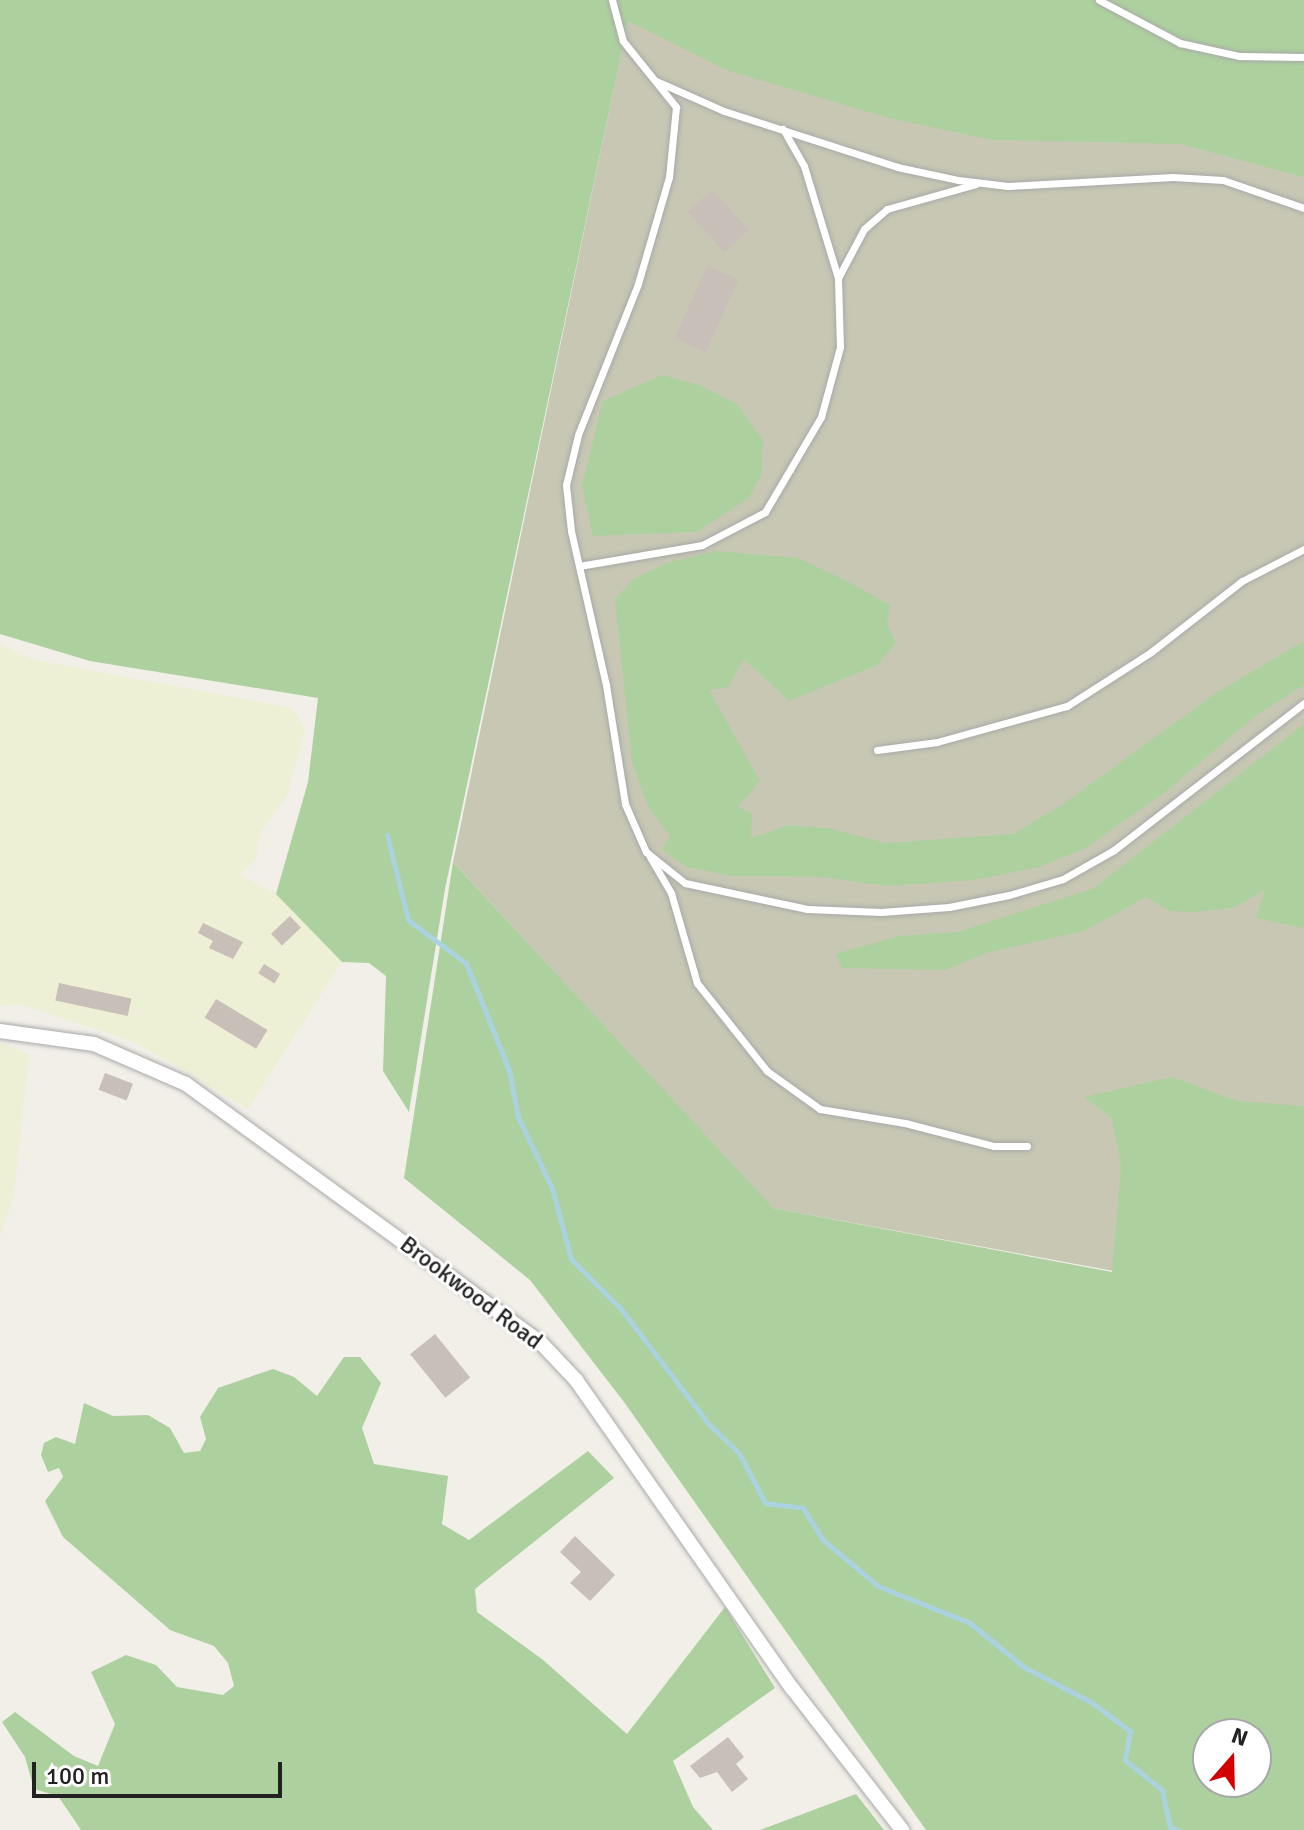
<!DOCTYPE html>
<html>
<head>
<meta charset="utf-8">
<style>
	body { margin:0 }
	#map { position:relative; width:1304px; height:1830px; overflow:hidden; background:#f2efe9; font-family:Signika,sans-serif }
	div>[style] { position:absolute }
	.construction>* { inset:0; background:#c7c7b4 }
	.farmland>* { inset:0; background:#eef0d5 }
	.forest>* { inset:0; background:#add19e }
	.stream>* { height:5px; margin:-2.5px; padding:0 2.5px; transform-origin:2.5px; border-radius:2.5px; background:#aad3df }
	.building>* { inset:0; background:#c7bfb8; transform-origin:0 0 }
	.roads { filter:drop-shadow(0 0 2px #a9a9a9) drop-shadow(0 0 2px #a9a9a9) }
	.lane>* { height:7px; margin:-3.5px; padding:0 3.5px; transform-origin:3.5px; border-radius:3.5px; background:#fff }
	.street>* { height:14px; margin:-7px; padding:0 7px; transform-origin:7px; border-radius:7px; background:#fff }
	span { translate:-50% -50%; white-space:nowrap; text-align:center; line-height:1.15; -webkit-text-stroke:6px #fff; paint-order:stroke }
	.street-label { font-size:24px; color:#222 }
	.north { position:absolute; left:1192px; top:1718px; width:80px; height:80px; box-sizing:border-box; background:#fff; border:2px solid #a7a7a7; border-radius:50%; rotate:20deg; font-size:22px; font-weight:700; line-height:32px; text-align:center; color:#222 }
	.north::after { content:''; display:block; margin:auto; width:28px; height:36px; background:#d40000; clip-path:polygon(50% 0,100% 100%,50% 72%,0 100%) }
	.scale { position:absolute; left:32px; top:1762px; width:250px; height:36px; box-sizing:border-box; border:4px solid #222; border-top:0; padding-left:10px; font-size:24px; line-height:28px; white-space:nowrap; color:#222; -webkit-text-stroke:6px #fff; paint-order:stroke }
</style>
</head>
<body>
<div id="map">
	<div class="construction">
		<i style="clip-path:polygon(632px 0,1304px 0,1304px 1306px,772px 1208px,453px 862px)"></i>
	</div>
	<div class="farmland">
		<i style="clip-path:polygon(0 644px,35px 660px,293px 708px,305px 730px,287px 796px,261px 832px,255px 861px,239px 874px,276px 894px,342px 962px,248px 1109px,134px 1042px,19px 1004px,0 1006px)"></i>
		<i style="clip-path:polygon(0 1043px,29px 1054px,14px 1196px,0 1237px)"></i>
	</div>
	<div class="forest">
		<i style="clip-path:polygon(0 0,1304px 0,1304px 177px,1181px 144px,992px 140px,889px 118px,726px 70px,628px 21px,445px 889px,409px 1112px,383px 1071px,386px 976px,369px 963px,342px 962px,276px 894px,308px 782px,318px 698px,90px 661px,0 634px)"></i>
		<i style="clip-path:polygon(662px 375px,700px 385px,737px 404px,763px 440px,761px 475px,749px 498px,697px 532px,593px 536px,582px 486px,603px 401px)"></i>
		<i style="clip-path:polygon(716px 551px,798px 558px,847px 581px,890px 605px,887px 624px,896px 643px,877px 665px,789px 701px,744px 659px,728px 687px,709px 690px,760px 781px,738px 807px,752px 813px,751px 838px,789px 825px,827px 828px,886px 843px,1013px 834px,1062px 805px,1216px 693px,1304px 641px,1304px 685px,1258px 714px,1164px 793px,1084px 849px,1039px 867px,974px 880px,887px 886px,820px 877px,733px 876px,687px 867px,662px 850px,670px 835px,648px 807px,632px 762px,615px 599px,634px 579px,666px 563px)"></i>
		<i style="clip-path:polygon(1304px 724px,1304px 928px,1256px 918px,1265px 890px,1233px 908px,1193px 912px,1170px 911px,1146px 897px,1084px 931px,986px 953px,945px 970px,842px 968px,835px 954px,900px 936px,958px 932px,1094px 888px)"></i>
		<i style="clip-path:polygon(evenodd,453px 862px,773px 1208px,1112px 1272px,1121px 1167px,1112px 1118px,1084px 1097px,1172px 1077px,1237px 1101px,1304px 1106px,1304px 1830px,926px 1830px,624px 1402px,530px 1280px,404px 1178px,453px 862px,1208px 1734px,1256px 1734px,1256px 1782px,1208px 1782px,1208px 1734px)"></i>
		<i style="clip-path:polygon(344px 1357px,360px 1357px,381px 1383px,362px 1428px,374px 1464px,448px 1476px,442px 1524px,469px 1540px,588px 1451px,614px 1478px,475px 1589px,477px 1612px,542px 1659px,627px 1734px,725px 1607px,775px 1688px,673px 1761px,693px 1807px,713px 1830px,81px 1830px,58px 1796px,34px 1789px,25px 1757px,2px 1722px,15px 1712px,74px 1756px,98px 1766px,115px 1724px,91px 1672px,126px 1655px,156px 1665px,177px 1687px,223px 1695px,234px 1686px,228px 1663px,214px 1646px,170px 1630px,63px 1537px,45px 1501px,63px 1477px,59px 1468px,48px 1472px,41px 1455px,44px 1443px,56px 1437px,75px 1444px,84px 1403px,113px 1416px,148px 1415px,170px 1428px,184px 1453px,200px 1451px,206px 1439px,200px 1417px,218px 1388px,273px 1369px,294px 1377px,317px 1396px)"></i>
		<i style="clip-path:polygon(856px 1794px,884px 1830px,760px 1830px)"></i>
	</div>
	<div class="stream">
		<i style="left:387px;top:835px;width:88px;rotate:76.1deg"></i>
		<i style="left:408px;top:920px;width:72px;rotate:36.6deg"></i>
		<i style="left:466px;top:963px;width:115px;rotate:68.1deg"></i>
		<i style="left:509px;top:1070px;width:48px;rotate:79.2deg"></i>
		<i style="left:518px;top:1117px;width:79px;rotate:64.4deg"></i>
		<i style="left:552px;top:1188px;width:73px;rotate:75deg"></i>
		<i style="left:571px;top:1259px;width:71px;rotate:45deg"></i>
		<i style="left:621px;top:1309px;width:143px;rotate:52.7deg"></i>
		<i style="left:708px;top:1423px;width:43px;rotate:44.1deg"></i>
		<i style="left:739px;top:1453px;width:56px;rotate:62.5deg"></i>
		<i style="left:765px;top:1503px;width:38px;rotate:7deg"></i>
		<i style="left:803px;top:1508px;width:36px;rotate:58deg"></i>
		<i style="left:822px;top:1539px;width:73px;rotate:40deg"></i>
		<i style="left:878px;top:1586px;width:99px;rotate:21.9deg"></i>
		<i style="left:970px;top:1623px;width:70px;rotate:39.2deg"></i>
		<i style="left:1024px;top:1667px;width:76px;rotate:27.6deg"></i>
		<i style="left:1091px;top:1702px;width:49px;rotate:36.6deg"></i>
		<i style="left:1130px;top:1731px;width:29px;rotate:100deg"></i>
		<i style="left:1125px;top:1760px;width:48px;rotate:39deg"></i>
		<i style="left:1162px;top:1790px;width:38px;rotate:78deg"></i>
		<i style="left:1170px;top:1827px;width:9px;rotate:21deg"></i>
	</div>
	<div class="building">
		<i style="left:712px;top:190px;width:54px;height:33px;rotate:47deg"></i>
		<i style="left:707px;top:266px;width:34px;height:79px;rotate:24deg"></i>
		<i style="left:290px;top:916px;width:16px;height:26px;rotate:47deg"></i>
		<i style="clip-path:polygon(203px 923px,243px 942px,233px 959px,209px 948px,213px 941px,198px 933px)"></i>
		<i style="left:264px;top:964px;width:19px;height:11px;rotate:32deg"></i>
		<i style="left:59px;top:983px;width:74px;height:18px;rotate:12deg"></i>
		<i style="left:216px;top:999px;width:60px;height:22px;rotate:31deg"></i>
		<i style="left:105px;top:1073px;width:30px;height:18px;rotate:21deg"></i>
		<i style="left:435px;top:1334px;width:56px;height:32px;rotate:51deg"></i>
		<i style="clip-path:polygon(575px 1536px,615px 1575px,590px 1601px,570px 1583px,581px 1572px,560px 1552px)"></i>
		<i style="clip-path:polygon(728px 1737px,744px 1757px,736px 1764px,748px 1779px,732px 1792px,717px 1772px,700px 1778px,690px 1766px)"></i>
	</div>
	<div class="roads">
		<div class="lane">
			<i style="left:612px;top:0;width:42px;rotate:75deg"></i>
			<i style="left:623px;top:41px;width:85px;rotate:51.2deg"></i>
			<i style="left:676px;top:107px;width:70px;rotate:95.7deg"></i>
			<i style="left:669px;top:177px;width:111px;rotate:106.2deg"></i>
			<i style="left:638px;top:284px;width:162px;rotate:111.7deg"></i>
			<i style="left:578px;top:435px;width:51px;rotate:103.5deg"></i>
			<i style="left:566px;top:485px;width:46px;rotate:83.8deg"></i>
			<i style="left:571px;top:531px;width:158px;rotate:77.2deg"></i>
			<i style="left:606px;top:685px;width:121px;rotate:80.9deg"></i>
			<i style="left:625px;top:804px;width:52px;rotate:66.4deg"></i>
			<i style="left:646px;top:852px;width:50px;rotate:38.5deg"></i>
			<i style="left:685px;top:883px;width:125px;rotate:12deg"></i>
			<i style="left:807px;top:909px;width:74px;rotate:2.3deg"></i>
			<i style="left:881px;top:912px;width:68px;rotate:-4.2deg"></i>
			<i style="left:949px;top:907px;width:61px;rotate:-11.3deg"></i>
			<i style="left:1009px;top:895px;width:56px;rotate:-16.5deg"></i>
			<i style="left:1063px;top:879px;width:59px;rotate:-29.6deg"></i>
			<i style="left:1114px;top:850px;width:240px;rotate:-37.7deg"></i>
			<i style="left:1099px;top:0;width:92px;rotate:28deg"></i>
			<i style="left:1180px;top:43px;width:60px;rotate:12.4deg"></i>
			<i style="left:1239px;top:56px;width:65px;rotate:0.9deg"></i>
			<i style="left:656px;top:81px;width:74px;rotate:23.8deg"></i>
			<i style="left:724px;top:111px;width:182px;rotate:17.9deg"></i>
			<i style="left:897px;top:167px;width:62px;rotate:12deg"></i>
			<i style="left:958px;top:180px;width:50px;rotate:6.8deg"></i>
			<i style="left:1008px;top:186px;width:165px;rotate:-3.1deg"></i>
			<i style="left:1173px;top:177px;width:50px;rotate:3.4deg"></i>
			<i style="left:1223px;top:180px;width:86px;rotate:19.1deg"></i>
			<i style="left:838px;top:278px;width:55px;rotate:-62deg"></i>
			<i style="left:864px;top:229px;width:30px;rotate:-41deg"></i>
			<i style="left:887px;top:209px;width:92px;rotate:-15.7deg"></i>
			<i style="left:579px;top:566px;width:125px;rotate:-9.7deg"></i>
			<i style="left:702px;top:545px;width:71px;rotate:-27.6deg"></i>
			<i style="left:765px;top:512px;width:110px;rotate:-59.5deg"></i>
			<i style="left:821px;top:417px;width:73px;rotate:-74.8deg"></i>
			<i style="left:840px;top:347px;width:69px;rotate:-91.7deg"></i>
			<i style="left:838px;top:278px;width:117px;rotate:-106.9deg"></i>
			<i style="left:804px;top:166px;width:43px;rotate:-119.6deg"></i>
			<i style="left:877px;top:750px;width:61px;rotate:-7.6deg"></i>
			<i style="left:937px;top:742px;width:135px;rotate:-15.5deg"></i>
			<i style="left:1067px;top:706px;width:100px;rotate:-32.7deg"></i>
			<i style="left:1151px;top:652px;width:115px;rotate:-38deg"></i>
			<i style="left:1242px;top:581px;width:70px;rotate:-27.3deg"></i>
			<i style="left:650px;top:857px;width:42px;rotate:59.7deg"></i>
			<i style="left:671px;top:893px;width:94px;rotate:73.9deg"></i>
			<i style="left:697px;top:983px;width:112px;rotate:51.5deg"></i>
			<i style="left:767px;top:1071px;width:65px;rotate:35.6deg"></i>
			<i style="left:820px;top:1109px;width:86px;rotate:9.4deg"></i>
			<i style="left:905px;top:1123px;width:92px;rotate:14.5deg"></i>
			<i style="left:994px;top:1146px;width:33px"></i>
		</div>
		<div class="street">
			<i style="left:0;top:1031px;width:95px;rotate:7.9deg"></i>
			<i style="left:94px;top:1044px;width:100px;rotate:23.5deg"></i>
			<i style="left:186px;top:1084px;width:439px;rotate:36.1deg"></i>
			<i style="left:541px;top:1343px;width:51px;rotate:46.6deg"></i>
			<i style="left:576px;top:1380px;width:376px;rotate:55deg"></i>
			<i style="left:792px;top:1688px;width:180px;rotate:52.2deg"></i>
		</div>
	</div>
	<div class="street-label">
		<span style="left:471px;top:1293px;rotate:37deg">Brookwood Road</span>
	</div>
	<div class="north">N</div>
	<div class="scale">100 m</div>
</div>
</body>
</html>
